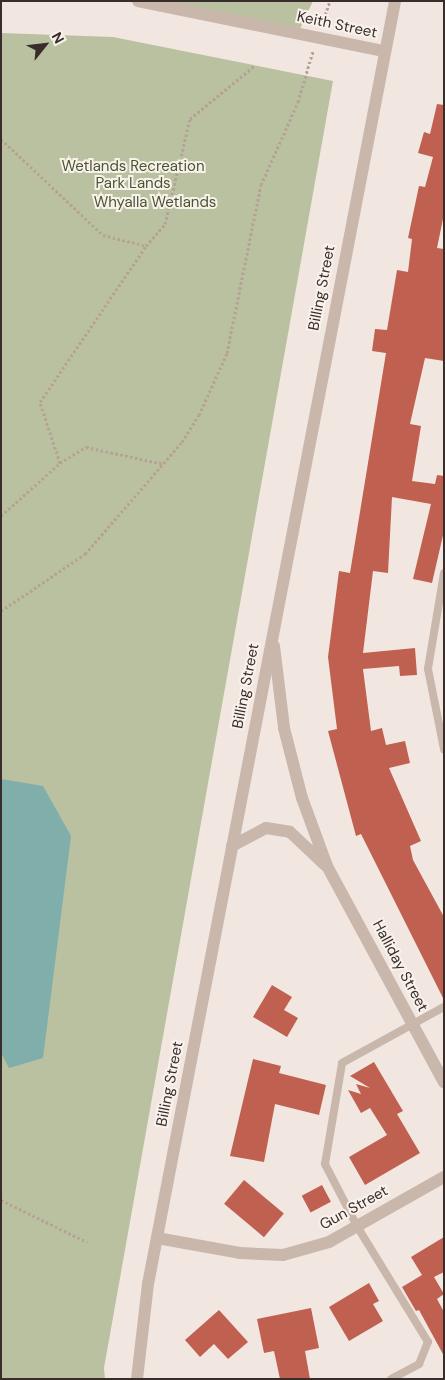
<!DOCTYPE html>
<html>
<head>
<meta charset="utf-8">
<style>
	body { margin:0 }
	#map { position:relative; width:445px; height:1380px; overflow:hidden; background:#f2e7e0; font-family:"DM Sans",sans-serif }
	div>[style] { position:absolute }
	.green>* { inset:0; background:#b9c1a0 }
	.water>* { inset:0; background:#80aeab }
	.building>* { inset:0; background:#c06050; transform-origin:0 0 }
	.path>* { height:3px; margin-top:-1.5px; transform-origin:0; background:repeating-linear-gradient(90deg,#b6a196 0 2.5px,transparent 0 5px) }
	.lane>* { height:8px; margin:-4px; padding:0 4px; transform-origin:4px; border-radius:4px; background:#cab7ac }
	.street>* { height:12px; margin:-6px; padding:0 6px; transform-origin:6px; border-radius:6px; background:#cab7ac }
	span { translate:-50% -50%; white-space:nowrap; text-align:center; line-height:1.15; -webkit-text-stroke:4px #f9f2ec; paint-order:stroke }
	.street-label { font-size:15px; color:#382d2a }
	.park-label { font-size:15px; color:#4b552f }
	.frame { position:absolute; inset:0; border:2px solid #382d2a; pointer-events:none }
	.north { position:absolute; left:20px; top:20px; width:50px; height:50px; -webkit-text-stroke:4px #f9f2ec; paint-order:stroke; rotate:61deg; font-size:14px; font-weight:700; line-height:20px; text-align:center; color:#382d2a }
	.north::after { content:''; display:block; margin:auto; width:18px; height:22px; background:#382d2a; clip-path:polygon(50% 0,100% 100%,50% 72%,0 100%) }
</style>
</head>
<body>
<div id="map">
	<div class="green">
		<i style="clip-path:polygon(155px 1px,313px 1px,298px 33px)"></i>
		<i style="clip-path:polygon(1px 33px,113px 37px,333px 81px,104px 1368px,105px 1379px,1px 1379px)"></i>
	</div>
	<div class="water">
		<i style="clip-path:polygon(1px 779px,43px 786px,71px 836px,43px 1058px,9px 1068px,1px 1053px)"></i>
	</div>
	<div class="building">
		<i style="clip-path:polygon(437px 104px,444px 105px,444px 214px,437px 248px,444px 249px,444px 361px,425px 358px,410px 424px,421px 426px,412px 481px,435px 484px,437px 475px,444px 476px,444px 531px,432px 583px,413px 579px,431px 504px,392px 497px,388px 573px,373px 571px,363px 653px,415px 648px,417px 675px,400px 676px,399px 666px,363px 669px,371px 731px,382px 728px,386px 745px,405px 741px,410px 763px,389px 768px,421px 841px,410px 846px,413px 860px,444px 917px,444px 1000px,361px 834px,356px 836px,328px 731px,337px 729px,328px 657px,339px 571px,350px 573px,386px 353px,372px 351px,375px 329px,387px 330px,397px 270px,408px 272px,412px 239px,408px 238px,419px 186px,425px 187px,433px 157px,418px 153px,424px 132px,430px 134px)"></i>
		<i style="clip-path:polygon(272px 985px,292px 997px,284px 1010px,298px 1018px,287px 1037px,253px 1017px)"></i>
		<i style="clip-path:polygon(253px 1059px,281px 1066px,279px 1073px,326px 1085px,319px 1115px,275px 1104px,264px 1162px,230px 1156px)"></i>
		<i style="clip-path:polygon(374px 1062px,403px 1111px,397px 1114px,420px 1153px,365px 1185px,349px 1157px,387px 1135px,370px 1108px,361px 1113px,348px 1090px,361px 1094px,356px 1084px,370px 1088px,350px 1076px)"></i>
		<i style="left:244px;top:1180px;width:52px;height:31px;rotate:40deg"></i>
		<i style="left:322px;top:1185px;width:19px;height:23px;rotate:62deg"></i>
		<i style="clip-path:polygon(444px 1237px,444px 1272px,434px 1277px,444px 1294px,437px 1299px,444px 1312px,444px 1356px,419px 1310px,416px 1311px,402px 1287px,422px 1275px,411px 1257px)"></i>
		<i style="clip-path:polygon(369px 1283px,379px 1301px,373px 1304px,383px 1321px,349px 1341px,329px 1307px)"></i>
		<i style="clip-path:polygon(311px 1308px,319px 1348px,305px 1351px,310px 1379px,280px 1379px,274px 1351px,264px 1353px,257px 1319px)"></i>
		<i style="clip-path:polygon(219px 1310px,248px 1342px,228px 1359px,214px 1344px,200px 1357px,185px 1340px)"></i>
	</div>
	<div class="path">
		<i style="left:322px;top:24px;width:24px;rotate:-71deg"></i>
		<i style="left:1px;top:139px;width:140px;rotate:43.3deg"></i>
		<i style="left:103px;top:235px;width:44px;rotate:14.3deg"></i>
		<i style="left:146px;top:246px;width:29px;rotate:-49deg"></i>
		<i style="left:165px;top:224px;width:108px;rotate:-76.6deg"></i>
		<i style="left:190px;top:119px;width:85px;rotate:-39.7deg"></i>
		<i style="left:60px;top:463px;width:31px;rotate:-32deg"></i>
		<i style="left:86px;top:447px;width:80px;rotate:12.3deg"></i>
		<i style="left:1px;top:516px;width:79px;rotate:-41.9deg"></i>
		<i style="left:60px;top:463px;width:64px;rotate:-108.2deg"></i>
		<i style="left:40px;top:402px;width:189px;rotate:-55.8deg"></i>
		<i style="left:1px;top:611px;width:102px;rotate:-34.2deg"></i>
		<i style="left:85px;top:554px;width:148px;rotate:-49.1deg"></i>
		<i style="left:182px;top:442px;width:32px;rotate:-58deg"></i>
		<i style="left:199px;top:415px;width:68px;rotate:-65.7deg"></i>
		<i style="left:227px;top:353px;width:171px;rotate:-78.6deg"></i>
		<i style="left:261px;top:185px;width:91px;rotate:-66deg"></i>
		<i style="left:298px;top:102px;width:53px;rotate:-73.6deg"></i>
		<i style="left:1px;top:1200px;width:96px;rotate:26deg"></i>
	</div>
	<div class="lane">
		<i style="left:444px;top:573px;width:97px;rotate:99.5deg"></i>
		<i style="left:428px;top:669px;width:82px;rotate:78.7deg"></i>
		<i style="left:391px;top:1379px;width:32px;rotate:-28deg"></i>
		<i style="left:419px;top:1364px;width:24px;rotate:-68deg"></i>
		<i style="left:428px;top:1342px;width:136px;rotate:-121.5deg"></i>
		<i style="left:357px;top:1226px;width:70px;rotate:-117.3deg"></i>
		<i style="left:325px;top:1164px;width:102px;rotate:-80.4deg"></i>
		<i style="left:342px;top:1063px;width:116px;rotate:-28.8deg"></i>
	</div>
	<div class="street">
		<i style="left:138px;top:1px;width:251px;rotate:11.5deg"></i>
		<i style="left:274px;top:646px;width:83px;rotate:83deg"></i>
		<i style="left:284px;top:728px;width:72px;rotate:75.6deg"></i>
		<i style="left:302px;top:798px;width:72px;rotate:69.8deg"></i>
		<i style="left:327px;top:866px;width:246px;rotate:61.6deg"></i>
		<i style="left:232px;top:846px;width:38px;rotate:-28deg"></i>
		<i style="left:266px;top:828px;width:24px;rotate:9deg"></i>
		<i style="left:290px;top:832px;width:48px;rotate:43.3deg"></i>
		<i style="left:157px;top:1238px;width:84px;rotate:10.2deg"></i>
		<i style="left:240px;top:1253px;width:43px;rotate:2.7deg"></i>
		<i style="left:283px;top:1255px;width:48px;rotate:-15.8deg"></i>
		<i style="left:329px;top:1242px;width:132px;rotate:-29.5deg"></i>
		<i style="left:137px;top:1379px;width:96px;rotate:-83.4deg"></i>
		<i style="left:148px;top:1284px;width:1307px;rotate:-79.1deg"></i>
	</div>
	<div class="street-label">
		<span style="left:337px;top:25px;rotate:12deg">Keith Street</span>
		<span style="left:322px;top:288px;rotate:-79deg">Billing Street</span>
		<span style="left:246px;top:686px;rotate:-79deg">Billing Street</span>
		<span style="left:400px;top:966px;rotate:62deg">Halliday Street</span>
		<span style="left:170px;top:1084px;rotate:-79deg">Billing Street</span>
		<span style="left:354px;top:1208px;rotate:-29deg">Gun Street</span>
	</div>
	<div class="park-label">
		<span style="left:133px;top:175px">Wetlands Recreation<br>Park Lands</span>
		<span style="left:155px;top:203px">Whyalla Wetlands</span>
	</div>
	<div class="frame"></div>
	<div class="north">N</div>
</div>
</body>
</html>
